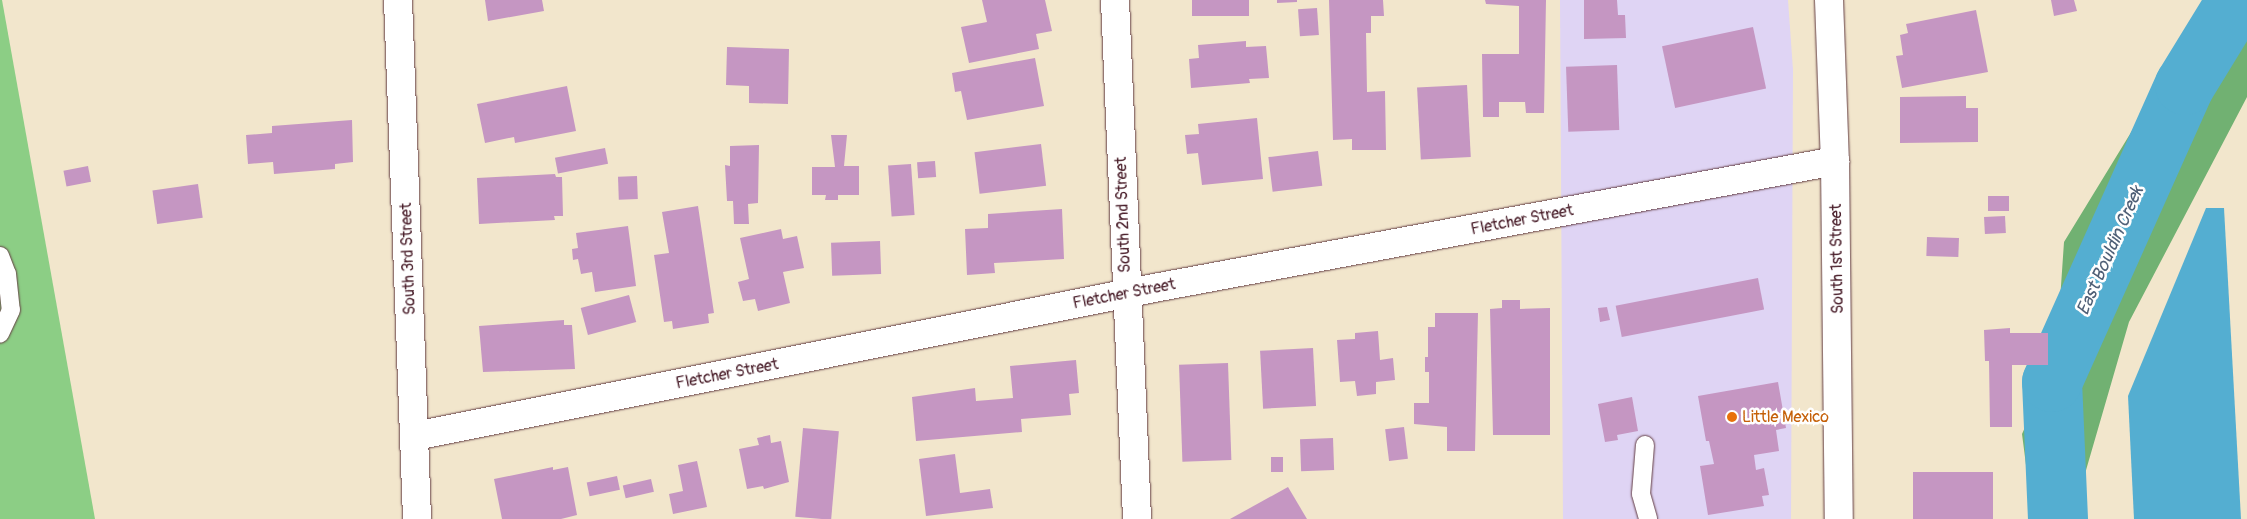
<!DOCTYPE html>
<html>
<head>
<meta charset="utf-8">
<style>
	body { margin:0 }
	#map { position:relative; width:2247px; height:519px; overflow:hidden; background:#f2e6cc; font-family:Pangolin,sans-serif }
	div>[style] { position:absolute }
	.built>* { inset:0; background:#dfd4f4 }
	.green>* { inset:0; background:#8cce85 }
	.forest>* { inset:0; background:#71b172 }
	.water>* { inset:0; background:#54aed1 }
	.river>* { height:60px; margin:-30px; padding:0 30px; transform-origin:30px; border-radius:30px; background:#54aed1 }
	.building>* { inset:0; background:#c596c2; transform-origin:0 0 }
	.roads { filter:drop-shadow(0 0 1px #633d43) drop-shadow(0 0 1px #633d43) }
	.service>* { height:18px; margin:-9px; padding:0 9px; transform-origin:9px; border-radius:9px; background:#fff }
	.minor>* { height:28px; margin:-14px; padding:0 14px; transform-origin:14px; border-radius:14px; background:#fff }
	.secondary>* { height:28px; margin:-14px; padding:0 14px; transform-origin:14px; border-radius:14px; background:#fff }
	.dots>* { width:14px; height:14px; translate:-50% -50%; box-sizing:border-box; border:2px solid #fff; border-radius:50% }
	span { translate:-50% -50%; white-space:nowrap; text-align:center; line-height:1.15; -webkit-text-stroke:5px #fff; paint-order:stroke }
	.street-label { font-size:16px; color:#4a1f2b }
	.food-label { font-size:16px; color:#c56008 }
	.left { translate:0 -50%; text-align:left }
	.water-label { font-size:18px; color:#4e5f76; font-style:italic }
</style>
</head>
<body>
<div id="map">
	<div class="built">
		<i style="clip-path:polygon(1560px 0,1788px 0,1793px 70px,1791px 519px,1563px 519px)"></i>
	</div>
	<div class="green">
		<i style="clip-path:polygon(0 0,2px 0,95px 519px,0 519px)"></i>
	</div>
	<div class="forest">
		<i style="clip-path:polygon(2212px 0,2247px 0,2247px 97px,2129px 322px,2082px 484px,2083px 519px,2033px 519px,2022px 434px,2056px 359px,2064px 242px)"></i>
	</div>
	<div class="water">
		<i style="clip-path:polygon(2206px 208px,2224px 208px,2241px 519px,2134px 519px,2128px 396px)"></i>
	</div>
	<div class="river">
		<i style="left:2058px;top:519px;width:137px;rotate:-92.5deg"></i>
		<i style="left:2052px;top:382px;width:325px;rotate:-65.9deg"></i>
		<i style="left:2185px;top:85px;width:100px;rotate:-58.5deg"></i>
	</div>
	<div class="building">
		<i style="clip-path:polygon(485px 0,542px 0,544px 11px,488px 21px)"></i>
		<i style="clip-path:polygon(982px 0,1045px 0,1052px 31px,1036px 34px,1039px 49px,969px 63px,961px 27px,987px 22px)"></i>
		<i style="left:1192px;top:0;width:57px;height:16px"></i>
		<i style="clip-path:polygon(1277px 0,1297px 0,1297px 2px,1277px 3px)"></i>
		<i style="clip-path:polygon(1329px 0,1383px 0,1384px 16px,1371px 16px,1371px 33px,1366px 33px,1367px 92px,1385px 91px,1386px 150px,1352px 150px,1352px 139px,1333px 140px)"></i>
		<i style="clip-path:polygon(1485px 0,1546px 0,1544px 113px,1526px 113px,1525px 102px,1499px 102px,1499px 117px,1483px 117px,1482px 54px,1519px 54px,1519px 6px,1486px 4px)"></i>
		<i style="clip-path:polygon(1584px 0,1617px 0,1618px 15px,1625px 15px,1626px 38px,1584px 39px)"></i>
		<i style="clip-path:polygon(2051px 0,2074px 0,2077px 11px,2054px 16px)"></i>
		<i style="left:1317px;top:8px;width:27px;height:19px;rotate:86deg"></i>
		<i style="clip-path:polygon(1976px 10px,1988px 72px,1902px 88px,1896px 56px,1903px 55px,1900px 35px,1908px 33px,1906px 24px)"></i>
		<i style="left:1753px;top:27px;width:63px;height:93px;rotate:78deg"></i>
		<i style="clip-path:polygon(1246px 41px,1246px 47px,1266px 46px,1269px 78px,1249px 79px,1250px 83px,1191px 88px,1189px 59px,1199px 58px,1198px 45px)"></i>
		<i style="clip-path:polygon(727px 47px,789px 49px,788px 104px,749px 103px,749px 86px,726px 85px)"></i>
		<i style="clip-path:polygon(1035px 58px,1044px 106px,967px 120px,961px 91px,955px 92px,952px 73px)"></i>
		<i style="left:1617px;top:65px;width:65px;height:51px;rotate:88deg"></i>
		<i style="left:1467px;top:85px;width:72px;height:50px;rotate:87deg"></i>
		<i style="clip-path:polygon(567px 86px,576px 131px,515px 143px,514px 137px,485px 143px,477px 104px)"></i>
		<i style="clip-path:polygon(1966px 96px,1966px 108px,1978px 108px,1978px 142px,1900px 143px,1900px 97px)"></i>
		<i style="clip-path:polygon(1257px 118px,1263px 179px,1202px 185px,1198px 153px,1187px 154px,1185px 135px,1199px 134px,1198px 124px)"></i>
		<i style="clip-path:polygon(352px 120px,353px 162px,335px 164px,335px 169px,274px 174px,273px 162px,248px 164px,246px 135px,272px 133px,272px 126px)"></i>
		<i style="clip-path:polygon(831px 135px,847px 135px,844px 166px,859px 166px,859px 195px,838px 195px,838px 200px,825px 200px,826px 195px,812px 195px,812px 167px,835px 167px)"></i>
		<i style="left:1041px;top:144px;width:42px;height:67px;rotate:83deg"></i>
		<i style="clip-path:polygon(759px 145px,758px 203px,748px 204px,749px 224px,734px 224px,733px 201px,727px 201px,725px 165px,730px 166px,730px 146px)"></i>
		<i style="left:605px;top:148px;width:16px;height:51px;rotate:79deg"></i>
		<i style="left:1318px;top:151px;width:35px;height:50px;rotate:83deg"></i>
		<i style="left:935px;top:161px;width:16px;height:18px;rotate:86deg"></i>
		<i style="left:911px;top:164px;width:51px;height:23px;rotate:86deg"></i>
		<i style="left:88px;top:166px;width:16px;height:25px;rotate:79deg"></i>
		<i style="clip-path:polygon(555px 174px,556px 177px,562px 177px,563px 216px,554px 216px,555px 220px,479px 224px,477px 178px)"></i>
		<i style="left:637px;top:176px;width:23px;height:19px;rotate:88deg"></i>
		<i style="left:198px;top:184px;width:34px;height:46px;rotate:82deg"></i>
		<i style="left:1988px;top:196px;width:21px;height:15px"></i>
		<i style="clip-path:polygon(698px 206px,714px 313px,708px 314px,709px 323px,673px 329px,672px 321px,664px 322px,654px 255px,669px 253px,662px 212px)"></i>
		<i style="clip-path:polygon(1062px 209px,1064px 259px,994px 263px,995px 273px,967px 275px,965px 229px,988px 228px,988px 214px)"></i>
		<i style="left:2005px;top:216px;width:17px;height:21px;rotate:87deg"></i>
		<i style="clip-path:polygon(628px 226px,636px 286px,595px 292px,592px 272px,581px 274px,578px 259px,573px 260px,572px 249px,578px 248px,576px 233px)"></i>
		<i style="clip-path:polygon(781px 229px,783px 239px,797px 236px,804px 268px,783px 272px,790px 303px,758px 311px,755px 299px,743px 301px,738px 282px,749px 279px,740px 238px)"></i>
		<i style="left:1927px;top:237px;width:32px;height:19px;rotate:2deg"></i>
		<i style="left:880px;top:241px;width:33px;height:49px;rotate:88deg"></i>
		<i style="left:1758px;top:278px;width:32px;height:145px;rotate:79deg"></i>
		<i style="left:629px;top:295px;width:28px;height:50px;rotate:75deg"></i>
		<i style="clip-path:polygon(1502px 300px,1520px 300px,1520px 309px,1550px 308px,1550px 435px,1493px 435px,1490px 309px,1502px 308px)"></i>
		<i style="clip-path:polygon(1607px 307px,1610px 320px,1600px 322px,1598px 308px)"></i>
		<i style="clip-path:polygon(1435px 313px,1478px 313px,1475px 451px,1447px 451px,1447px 427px,1414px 424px,1414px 403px,1429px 403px,1429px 372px,1425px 372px,1425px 357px,1428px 357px,1428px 327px,1435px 327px)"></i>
		<i style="clip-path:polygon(564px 320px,564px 325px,572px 325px,575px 369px,483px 372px,479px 326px)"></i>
		<i style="clip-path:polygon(2010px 328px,2010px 333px,2048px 333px,2048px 365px,2012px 365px,2012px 427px,1990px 427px,1989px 361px,1985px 361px,1984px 330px)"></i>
		<i style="clip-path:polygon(1378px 331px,1380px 360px,1393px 358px,1395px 380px,1376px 382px,1376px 394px,1357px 396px,1355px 381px,1340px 382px,1337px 340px,1355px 339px,1355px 333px)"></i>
		<i style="left:1313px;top:348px;width:58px;height:53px;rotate:87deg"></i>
		<i style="clip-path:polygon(1076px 360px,1079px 393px,1069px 394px,1071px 415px,1021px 419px,1022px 432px,916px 441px,912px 397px,975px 388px,976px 401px,1013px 398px,1010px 366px)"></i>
		<i style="left:1228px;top:363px;width:97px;height:49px;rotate:88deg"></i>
		<i style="clip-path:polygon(1778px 382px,1786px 428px,1776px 430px,1779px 451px,1754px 455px,1756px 470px,1764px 468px,1769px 495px,1762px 496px,1764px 506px,1708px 515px,1700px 466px,1714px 464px,1709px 441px,1706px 441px,1698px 396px)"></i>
		<i style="clip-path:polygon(1632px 397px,1638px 431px,1617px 435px,1618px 440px,1605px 442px,1598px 404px)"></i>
		<i style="left:1404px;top:427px;width:32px;height:19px;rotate:83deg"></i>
		<i style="left:803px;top:428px;width:36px;height:89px;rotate:5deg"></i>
		<i style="clip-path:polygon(770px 435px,771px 443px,781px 441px,789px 482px,764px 489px,763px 486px,747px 489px,739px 449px,759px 445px,757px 438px)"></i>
		<i style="left:1333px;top:438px;width:32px;height:33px;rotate:88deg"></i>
		<i style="clip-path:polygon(955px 454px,960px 493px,990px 489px,993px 508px,926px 516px,919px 459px)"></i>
		<i style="left:1271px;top:457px;width:12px;height:15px"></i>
		<i style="clip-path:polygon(697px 461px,707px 507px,673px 514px,669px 494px,683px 491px,678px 465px)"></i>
		<i style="clip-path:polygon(553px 467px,553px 470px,568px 467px,577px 515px,561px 519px,502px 519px,494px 479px)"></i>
		<i style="left:1913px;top:472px;width:80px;height:47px"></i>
		<i style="left:617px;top:476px;width:14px;height:31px;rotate:78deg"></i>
		<i style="left:651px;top:479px;width:13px;height:29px;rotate:77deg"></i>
		<i style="clip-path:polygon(1288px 487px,1307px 519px,1230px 519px)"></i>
	</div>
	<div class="roads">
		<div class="service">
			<i style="left:0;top:256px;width:19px;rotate:69deg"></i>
			<i style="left:7px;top:274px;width:36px;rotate:84deg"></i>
			<i style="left:11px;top:310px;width:26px;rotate:115deg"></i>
			<i style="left:1645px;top:445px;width:49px;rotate:94.7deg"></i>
			<i style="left:1641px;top:494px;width:26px;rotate:74deg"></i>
		</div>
		<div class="minor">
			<i style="left:398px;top:0;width:519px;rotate:87.9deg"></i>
			<i style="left:1115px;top:0;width:519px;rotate:87.57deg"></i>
			<i style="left:415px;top:436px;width:754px;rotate:-11.32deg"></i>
			<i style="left:1154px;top:288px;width:693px;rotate:-10.56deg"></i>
		</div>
		<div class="secondary">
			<i style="left:1829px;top:0;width:161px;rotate:87.9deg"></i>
			<i style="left:1835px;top:161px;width:358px;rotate:89.4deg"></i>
		</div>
	</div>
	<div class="dots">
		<i style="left:1732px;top:417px;background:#e8710a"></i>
	</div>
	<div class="street-label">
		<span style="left:1123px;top:215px;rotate:-92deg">South 2nd Street</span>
		<span style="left:1522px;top:220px;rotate:-11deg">Fletcher Street</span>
		<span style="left:408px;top:259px;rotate:-92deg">South 3rd Street</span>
		<span style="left:1837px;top:259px;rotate:-91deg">South 1st Street</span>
		<span style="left:1124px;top:294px;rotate:-11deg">Fletcher Street</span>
		<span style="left:727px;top:374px;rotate:-11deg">Fletcher Street</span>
	</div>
	<div class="food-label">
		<span class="left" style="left:1742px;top:417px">Little Mexico</span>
	</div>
	<div class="water-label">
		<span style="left:2111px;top:251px;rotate:-66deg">East Bouldin Creek</span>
	</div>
</div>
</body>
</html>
